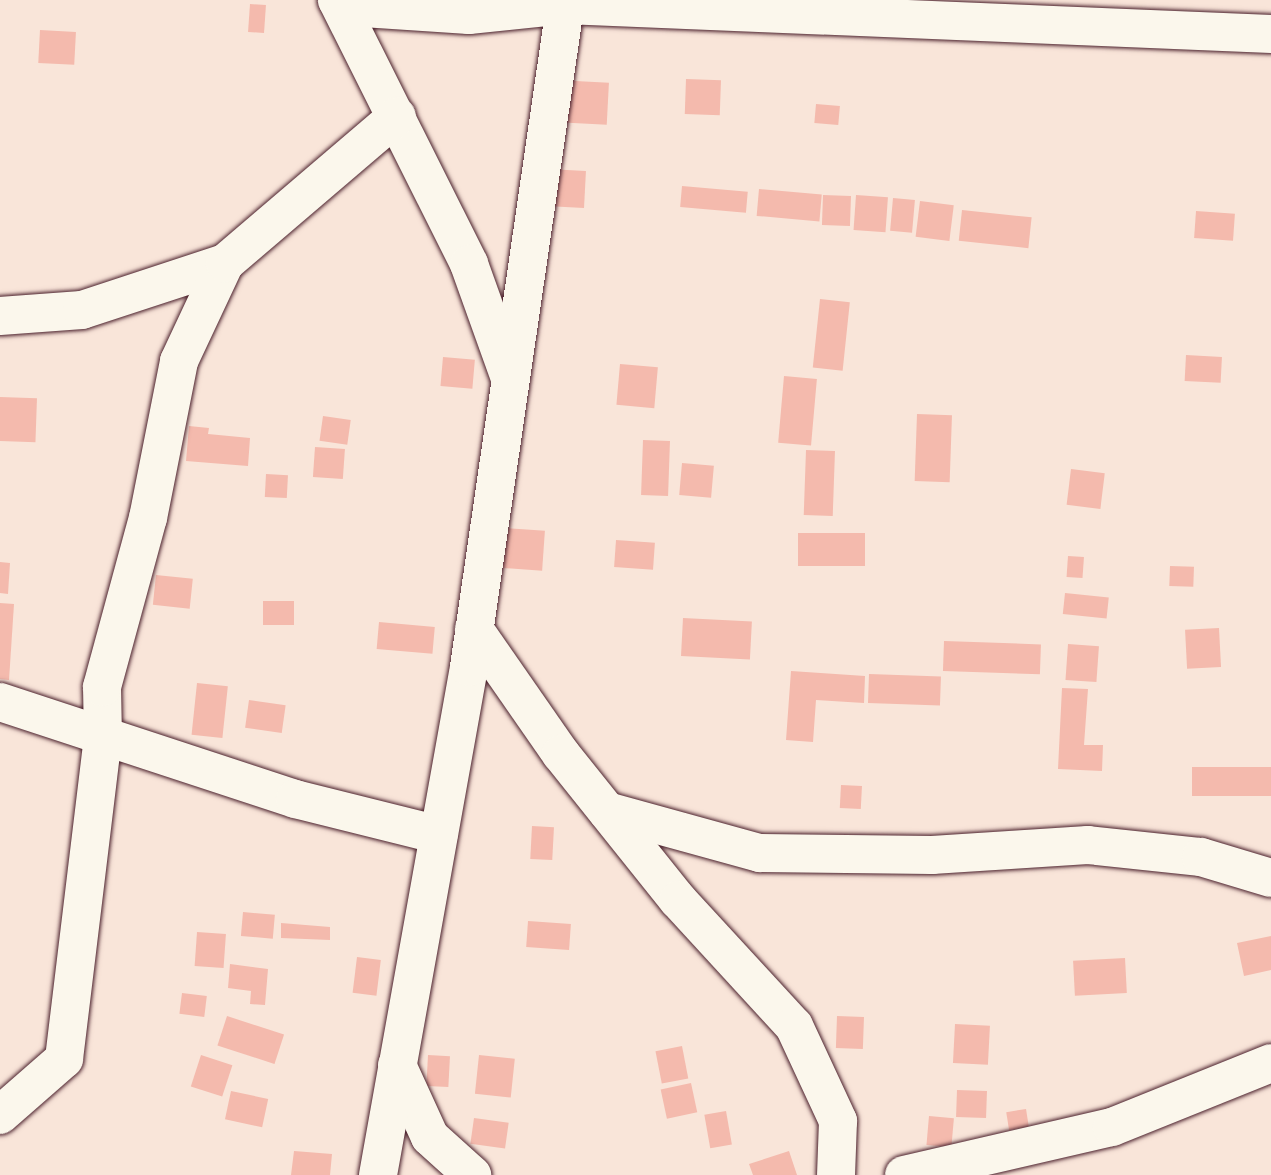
<!DOCTYPE html>
<html>
<head>
<meta charset="utf-8">
<style>
	body { margin:0 }
	#map { position:relative; width:1271px; height:1175px; overflow:hidden; background:#f9e5d9; font-family:"Architects Daughter",sans-serif }
	div>[style] { position:absolute }
	.building>* { inset:0; background:#f4baad; transform-origin:0 0 }
	.roads { filter:drop-shadow(0 0 2px #4a1f2b) drop-shadow(0 0 2px #4a1f2b) }
	.minor>* { height:38px; margin:-19px; padding:0 19px; transform-origin:19px; border-radius:19px; background:#fbf7ec }
	span { translate:-50% -50%; white-space:nowrap; text-align:center; line-height:1.15; -webkit-text-stroke:5px #fbf7ec; paint-order:stroke }
</style>
</head>
<body>
<div id="map">
	<div class="building">
		<i style="left:250px;top:4px;width:16px;height:28px;rotate:4deg"></i>
		<i style="left:40px;top:30px;width:36px;height:33px;rotate:3deg"></i>
		<i style="left:686px;top:79px;width:35px;height:35px;rotate:2deg"></i>
		<i style="left:556px;top:80px;width:53px;height:42px;rotate:3deg"></i>
		<i style="left:816px;top:104px;width:24px;height:19px;rotate:5deg"></i>
		<i style="left:548px;top:169px;width:38px;height:37px;rotate:3deg"></i>
		<i style="left:682px;top:186px;width:66px;height:21px;rotate:5deg"></i>
		<i style="left:759px;top:189px;width:63px;height:27px;rotate:5deg"></i>
		<i style="left:823px;top:195px;width:28px;height:30px;rotate:2deg"></i>
		<i style="left:856px;top:195px;width:32px;height:35px;rotate:4deg"></i>
		<i style="left:893px;top:198px;width:22px;height:33px;rotate:5deg"></i>
		<i style="left:920px;top:201px;width:34px;height:36px;rotate:7deg"></i>
		<i style="left:962px;top:210px;width:70px;height:31px;rotate:6deg"></i>
		<i style="left:1196px;top:211px;width:39px;height:27px;rotate:4deg"></i>
		<i style="left:820px;top:299px;width:30px;height:69px;rotate:6deg"></i>
		<i style="left:1186px;top:355px;width:36px;height:26px;rotate:3deg"></i>
		<i style="left:443px;top:357px;width:32px;height:29px;rotate:5deg"></i>
		<i style="left:620px;top:364px;width:38px;height:41px;rotate:5deg"></i>
		<i style="left:784px;top:376px;width:33px;height:67px;rotate:5deg"></i>
		<i style="left:0;top:397px;width:37px;height:44px;rotate:2deg"></i>
		<i style="left:917px;top:414px;width:35px;height:67px;rotate:2deg"></i>
		<i style="left:323px;top:416px;width:28px;height:25px;rotate:8deg"></i>
		<i style="clip-path:polygon(189px 426px,209px 428px,208px 434px,250px 438px,248px 466px,186px 461px)"></i>
		<i style="left:643px;top:440px;width:27px;height:55px;rotate:2deg"></i>
		<i style="left:315px;top:447px;width:30px;height:30px;rotate:4deg"></i>
		<i style="left:806px;top:450px;width:29px;height:65px;rotate:2deg"></i>
		<i style="left:682px;top:463px;width:32px;height:32px;rotate:5deg"></i>
		<i style="left:1071px;top:469px;width:34px;height:36px;rotate:7deg"></i>
		<i style="left:266px;top:474px;width:22px;height:23px;rotate:3deg"></i>
		<i style="left:505px;top:528px;width:40px;height:40px;rotate:4deg"></i>
		<i style="left:865px;top:533px;width:33px;height:67px;rotate:90deg"></i>
		<i style="left:616px;top:540px;width:39px;height:27px;rotate:4deg"></i>
		<i style="left:1068px;top:556px;width:16px;height:21px;rotate:4deg"></i>
		<i style="clip-path:polygon(0 562px,10px 563px,8px 594px,0 593px)"></i>
		<i style="left:1170px;top:566px;width:24px;height:20px;rotate:2deg"></i>
		<i style="left:156px;top:575px;width:37px;height:30px;rotate:6deg"></i>
		<i style="left:1065px;top:593px;width:44px;height:21px;rotate:6deg"></i>
		<i style="left:263px;top:601px;width:31px;height:24px"></i>
		<i style="clip-path:polygon(0 603px,14px 604px,9px 680px,0 679px)"></i>
		<i style="left:683px;top:618px;width:69px;height:38px;rotate:3deg"></i>
		<i style="left:379px;top:622px;width:56px;height:27px;rotate:5deg"></i>
		<i style="left:1219px;top:628px;width:39px;height:34px;rotate:87deg"></i>
		<i style="left:944px;top:641px;width:97px;height:30px;rotate:2deg"></i>
		<i style="left:1068px;top:644px;width:31px;height:36px;rotate:4deg"></i>
		<i style="clip-path:polygon(791px 671px,865px 676px,864px 703px,816px 700px,813px 742px,786px 740px)"></i>
		<i style="left:869px;top:674px;width:72px;height:29px;rotate:2deg"></i>
		<i style="left:197px;top:683px;width:31px;height:52px;rotate:6deg"></i>
		<i style="clip-path:polygon(1062px 688px,1088px 689px,1084px 745px,1103px 745px,1102px 771px,1058px 769px)"></i>
		<i style="left:249px;top:700px;width:37px;height:28px;rotate:8deg"></i>
		<i style="left:1271px;top:767px;width:29px;height:79px;rotate:90deg"></i>
		<i style="left:841px;top:785px;width:21px;height:23px;rotate:3deg"></i>
		<i style="left:532px;top:826px;width:22px;height:33px;rotate:3deg"></i>
		<i style="left:243px;top:912px;width:32px;height:24px;rotate:5deg"></i>
		<i style="left:528px;top:921px;width:43px;height:26px;rotate:4deg"></i>
		<i style="clip-path:polygon(281px 923px,330px 927px,330px 940px,281px 938px)"></i>
		<i style="left:197px;top:932px;width:29px;height:34px;rotate:4deg"></i>
		<i style="clip-path:polygon(1271px 936px,1271px 970px,1244px 976px,1237px 943px)"></i>
		<i style="left:357px;top:957px;width:24px;height:36px;rotate:7deg"></i>
		<i style="left:1125px;top:958px;width:35px;height:52px;rotate:87deg"></i>
		<i style="clip-path:polygon(230px 964px,268px 969px,265px 1005px,250px 1004px,251px 991px,228px 988px)"></i>
		<i style="left:182px;top:993px;width:25px;height:21px;rotate:7deg"></i>
		<i style="left:227px;top:1016px;width:60px;height:31px;rotate:18deg"></i>
		<i style="left:837px;top:1016px;width:27px;height:32px;rotate:2deg"></i>
		<i style="left:955px;top:1024px;width:35px;height:39px;rotate:3deg"></i>
		<i style="left:682px;top:1046px;width:33px;height:27px;rotate:79deg"></i>
		<i style="left:201px;top:1055px;width:33px;height:33px;rotate:18deg"></i>
		<i style="left:428px;top:1055px;width:22px;height:31px;rotate:3deg"></i>
		<i style="left:479px;top:1055px;width:36px;height:39px;rotate:6deg"></i>
		<i style="left:691px;top:1083px;width:30px;height:31px;rotate:78deg"></i>
		<i style="left:957px;top:1090px;width:30px;height:27px;rotate:2deg"></i>
		<i style="left:231px;top:1091px;width:38px;height:29px;rotate:12deg"></i>
		<i style="left:1026px;top:1109px;width:18px;height:20px;rotate:81deg"></i>
		<i style="left:726px;top:1111px;width:34px;height:22px;rotate:80deg"></i>
		<i style="left:929px;top:1116px;width:25px;height:29px;rotate:5deg"></i>
		<i style="left:474px;top:1118px;width:35px;height:26px;rotate:8deg"></i>
		<i style="clip-path:polygon(294px 1151px,332px 1154px,330px 1175px,291px 1175px)"></i>
		<i style="clip-path:polygon(789px 1151px,797px 1175px,753px 1175px,749px 1164px)"></i>
	</div>
	<div class="roads">
		<div class="minor">
			<i style="left:337px;top:0;width:27px;rotate:17deg"></i>
			<i style="left:363px;top:8px;width:106px;rotate:3.8deg"></i>
			<i style="left:469px;top:15px;width:97px;rotate:-5.9deg"></i>
			<i style="left:565px;top:5px;width:707px;rotate:2.35deg"></i>
			<i style="left:337px;top:0;width:295px;rotate:63.4deg"></i>
			<i style="left:469px;top:264px;width:119px;rotate:70.3deg"></i>
			<i style="left:0;top:316px;width:82px;rotate:-4.2deg"></i>
			<i style="left:82px;top:310px;width:151px;rotate:-18.2deg"></i>
			<i style="left:474px;top:629px;width:152px;rotate:55.2deg"></i>
			<i style="left:561px;top:754px;width:187px;rotate:51.3deg"></i>
			<i style="left:678px;top:900px;width:171px;rotate:47.4deg"></i>
			<i style="left:794px;top:1026px;width:105px;rotate:65.1deg"></i>
			<i style="left:838px;top:1121px;width:54px;rotate:92.1deg"></i>
			<i style="left:0;top:702px;width:311px;rotate:18.2deg"></i>
			<i style="left:295px;top:799px;width:148px;rotate:14deg"></i>
			<i style="left:607px;top:811px;width:159px;rotate:15.4deg"></i>
			<i style="left:760px;top:853px;width:172px;rotate:0.7deg"></i>
			<i style="left:932px;top:855px;width:156px;rotate:-3.7deg"></i>
			<i style="left:1088px;top:845px;width:114px;rotate:6.1deg"></i>
			<i style="left:1201px;top:857px;width:73px;rotate:16.7deg"></i>
			<i style="left:397px;top:1065px;width:79px;rotate:65.4deg"></i>
			<i style="left:430px;top:1137px;width:57px;rotate:42.1deg"></i>
			<i style="left:0;top:1115px;width:85px;rotate:-41.2deg"></i>
			<i style="left:64px;top:1059px;width:323px;rotate:-83.1deg"></i>
			<i style="left:103px;top:738px;width:51px;rotate:-91.1deg"></i>
			<i style="left:102px;top:687px;width:175px;rotate:-74.8deg"></i>
			<i style="left:148px;top:518px;width:160px;rotate:-78.8deg"></i>
			<i style="left:179px;top:361px;width:108px;rotate:-64.9deg"></i>
			<i style="left:225px;top:263px;width:226px;rotate:-40.5deg"></i>
			<i style="left:378px;top:1175px;width:516px;rotate:-79.84deg"></i>
			<i style="left:469px;top:667px;width:674px;rotate:-81.73deg"></i>
			<i style="left:904px;top:1175px;width:213px;rotate:-13deg"></i>
			<i style="left:1112px;top:1127px;width:171px;rotate:-21.9deg"></i>
		</div>
	</div>
</div>
</body>
</html>
